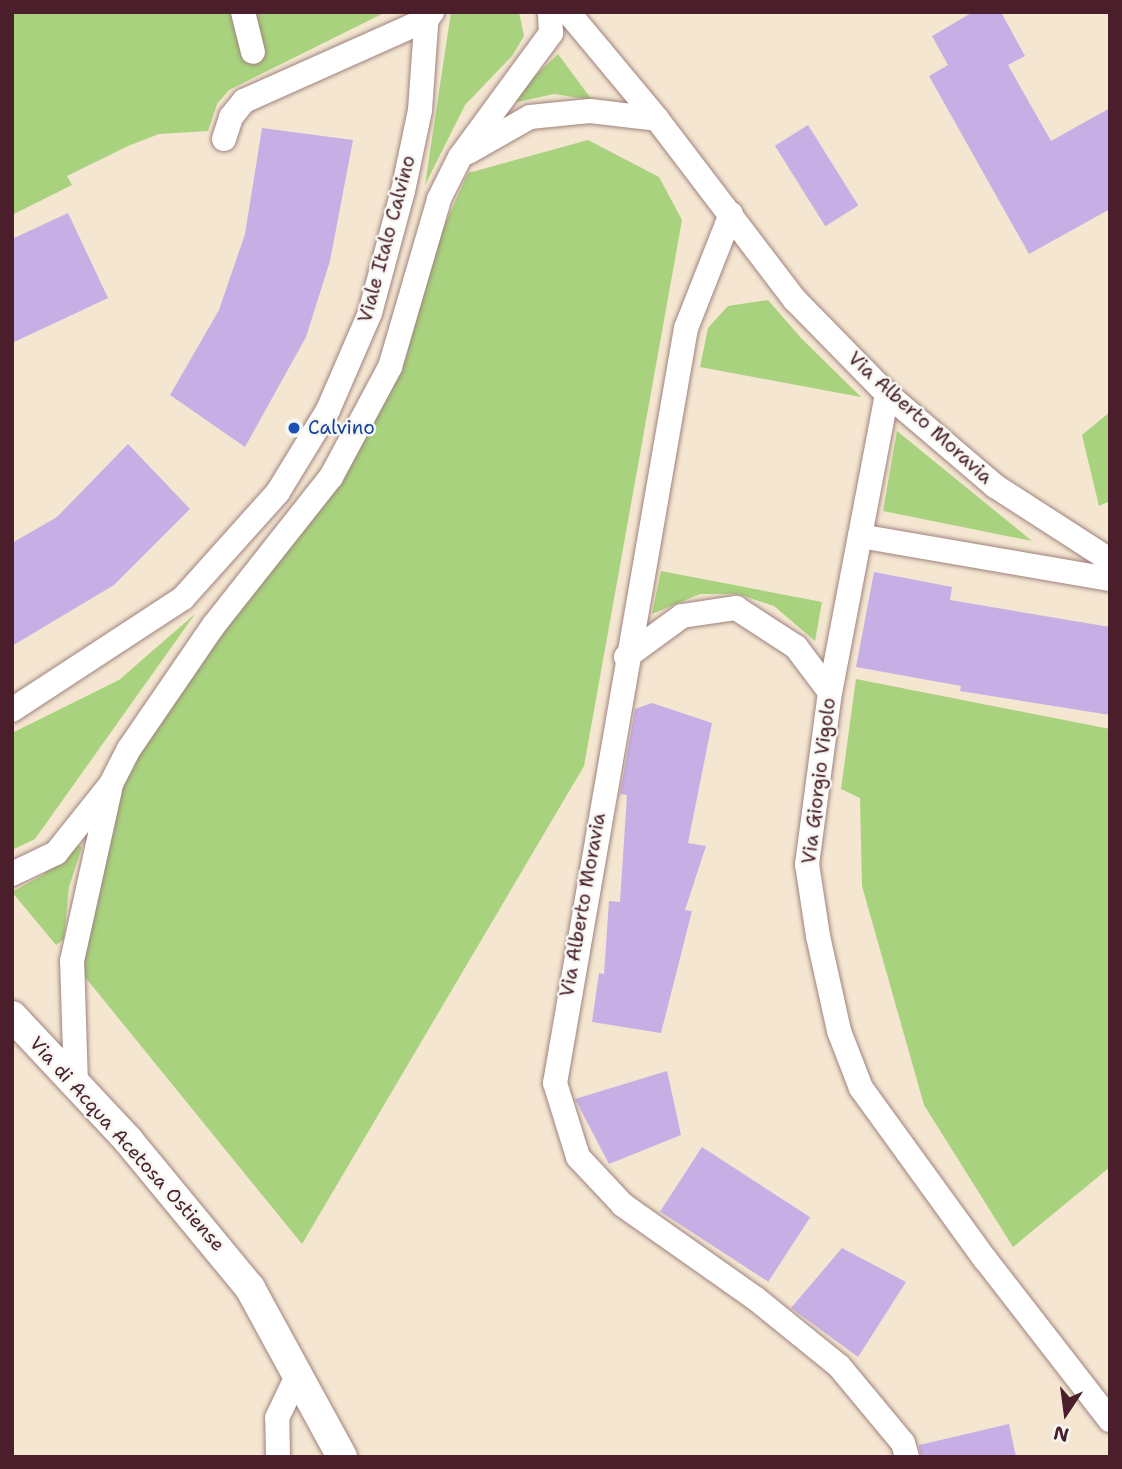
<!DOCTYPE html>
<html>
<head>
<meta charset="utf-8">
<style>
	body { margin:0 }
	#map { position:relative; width:1122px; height:1469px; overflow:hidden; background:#f4e6d1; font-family:"Shantell Sans",sans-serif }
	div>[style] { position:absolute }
	.green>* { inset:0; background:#a8d27d }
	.building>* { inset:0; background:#c7afe5; transform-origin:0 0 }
	.roads { filter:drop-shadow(0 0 2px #9f827e) drop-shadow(0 0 2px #9f827e) }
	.minor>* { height:24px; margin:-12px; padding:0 12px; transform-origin:12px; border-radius:12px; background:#fff }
	.tertiary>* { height:30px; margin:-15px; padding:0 15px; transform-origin:15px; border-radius:15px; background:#fff }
	.dots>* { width:19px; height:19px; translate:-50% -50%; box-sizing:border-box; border:4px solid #f6f6f2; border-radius:50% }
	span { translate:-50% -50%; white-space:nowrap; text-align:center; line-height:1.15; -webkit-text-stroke:5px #f6f6f2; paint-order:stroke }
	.street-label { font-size:19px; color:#4a1f2b }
	.transit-label { font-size:19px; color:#164399 }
	.left { translate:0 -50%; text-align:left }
	.frame { position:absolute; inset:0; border:14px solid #4a1f2b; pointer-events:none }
	.north { position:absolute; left:1031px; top:1378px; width:70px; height:70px; -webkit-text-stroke:5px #f6f6f2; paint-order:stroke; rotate:193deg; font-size:19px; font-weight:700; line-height:28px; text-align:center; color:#4a1f2b }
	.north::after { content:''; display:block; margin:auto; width:24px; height:32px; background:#4a1f2b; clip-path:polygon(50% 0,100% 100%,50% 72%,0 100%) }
</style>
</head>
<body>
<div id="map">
	<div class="green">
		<i style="clip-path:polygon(12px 12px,386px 12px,229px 90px,217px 104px,208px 131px,159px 134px,128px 146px,67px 176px,72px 185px,12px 215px)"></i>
		<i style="clip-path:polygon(451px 12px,519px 12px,524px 36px,512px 56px,465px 105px,425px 185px)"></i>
		<i style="clip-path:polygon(558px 54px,592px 100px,554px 94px,513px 103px,518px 92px)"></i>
		<i style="clip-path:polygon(588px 140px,659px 177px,682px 220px,584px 766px,302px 1244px,72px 961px,129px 749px,331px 477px,468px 173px)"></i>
		<i style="clip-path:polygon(768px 300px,801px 338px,861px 397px,700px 367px,708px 328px,728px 306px)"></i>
		<i style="clip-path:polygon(1110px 412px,1110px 501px,1099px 506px,1082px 435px)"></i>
		<i style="clip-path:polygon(897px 431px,1032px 541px,883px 511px)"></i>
		<i style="clip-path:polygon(661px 571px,822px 602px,815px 641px,774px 606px,738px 594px,700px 594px,652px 614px)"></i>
		<i style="clip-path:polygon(195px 614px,35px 839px,12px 850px,12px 733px,119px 680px)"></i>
		<i style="clip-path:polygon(856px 679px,1110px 729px,1110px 1167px,1013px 1247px,924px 1105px,862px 886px,860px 798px,841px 789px)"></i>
		<i style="clip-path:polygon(74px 844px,82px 847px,69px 887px,64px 939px,56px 945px,12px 892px,43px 875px)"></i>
	</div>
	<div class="building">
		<i style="clip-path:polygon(973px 12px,1001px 12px,1025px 56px,1008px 65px,1051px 141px,1110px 108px,1110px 209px,1029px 254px,929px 76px,948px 65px,932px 36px)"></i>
		<i style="left:808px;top:125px;width:95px;height:39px;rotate:58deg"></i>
		<i style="clip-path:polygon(262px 128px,353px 140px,330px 261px,306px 337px,245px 447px,170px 395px,219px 310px,245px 234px)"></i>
		<i style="clip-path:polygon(68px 213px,108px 298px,12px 343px,12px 239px)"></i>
		<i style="clip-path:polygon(128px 444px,190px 509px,114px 585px,12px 646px,12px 543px,57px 517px)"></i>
		<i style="clip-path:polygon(874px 572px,952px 587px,950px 600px,1110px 627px,1110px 715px,960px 691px,961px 686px,856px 667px)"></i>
		<i style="clip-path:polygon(652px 703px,712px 723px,688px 843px,706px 846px,685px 910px,692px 911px,661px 1033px,592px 1022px,599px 973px,604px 974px,609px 901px,620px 902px,627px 795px,620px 794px,635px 709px)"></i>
		<i style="clip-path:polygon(667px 1071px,681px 1135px,609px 1164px,575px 1099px)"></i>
		<i style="left:702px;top:1147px;width:129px;height:77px;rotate:33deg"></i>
		<i style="clip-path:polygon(842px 1248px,906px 1282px,858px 1357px,791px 1308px)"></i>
		<i style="clip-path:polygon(1009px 1424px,1016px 1457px,921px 1457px,919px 1445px)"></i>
	</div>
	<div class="roads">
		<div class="minor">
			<i style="left:243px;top:12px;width:41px;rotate:76deg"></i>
			<i style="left:568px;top:12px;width:139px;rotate:50.2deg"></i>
			<i style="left:657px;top:119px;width:228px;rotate:52.7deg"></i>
			<i style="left:795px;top:300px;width:132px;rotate:45.6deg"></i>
			<i style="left:887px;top:394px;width:142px;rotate:40.4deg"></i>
			<i style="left:995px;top:486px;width:137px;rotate:32.8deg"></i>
			<i style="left:224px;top:139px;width:23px;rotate:-72deg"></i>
			<i style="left:231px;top:117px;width:21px;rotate:-51deg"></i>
			<i style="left:244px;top:101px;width:201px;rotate:-24.1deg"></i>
			<i style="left:427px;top:19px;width:9px;rotate:-54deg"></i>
			<i style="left:468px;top:152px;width:71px;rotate:-29.4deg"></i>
			<i style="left:530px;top:117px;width:60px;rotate:-5.7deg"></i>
			<i style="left:590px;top:111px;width:67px;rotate:6.8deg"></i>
			<i style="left:731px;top:214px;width:123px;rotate:111.5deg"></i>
			<i style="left:686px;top:328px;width:766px;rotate:99.84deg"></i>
			<i style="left:555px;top:1083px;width:77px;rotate:72.7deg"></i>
			<i style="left:578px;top:1157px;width:66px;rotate:46.8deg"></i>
			<i style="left:623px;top:1205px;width:161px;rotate:35.2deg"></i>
			<i style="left:755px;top:1298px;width:108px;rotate:39deg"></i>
			<i style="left:839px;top:1366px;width:100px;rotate:50.3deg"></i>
			<i style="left:903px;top:1443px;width:15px;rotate:74deg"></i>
			<i style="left:887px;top:394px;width:303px;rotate:100.8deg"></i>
			<i style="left:830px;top:692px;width:174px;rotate:97.6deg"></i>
			<i style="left:807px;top:864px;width:73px;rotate:81.3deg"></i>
			<i style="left:818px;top:936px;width:97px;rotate:77.5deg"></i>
			<i style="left:839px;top:1031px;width:61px;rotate:68.9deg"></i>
			<i style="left:861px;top:1088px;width:211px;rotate:54.1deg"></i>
			<i style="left:985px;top:1259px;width:204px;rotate:52.2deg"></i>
			<i style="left:860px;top:536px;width:254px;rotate:9.8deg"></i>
			<i style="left:626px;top:657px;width:69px;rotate:-36.2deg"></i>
			<i style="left:682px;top:616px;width:55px;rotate:-8.4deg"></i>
			<i style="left:736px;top:608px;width:72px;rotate:33deg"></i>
			<i style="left:796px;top:647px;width:56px;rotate:52.9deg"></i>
			<i style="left:12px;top:710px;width:204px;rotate:-33.2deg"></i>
			<i style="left:183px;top:598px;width:142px;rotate:-48.1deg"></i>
			<i style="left:278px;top:492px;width:96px;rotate:-58.6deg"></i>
			<i style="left:328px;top:410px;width:106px;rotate:-66.6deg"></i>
			<i style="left:370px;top:313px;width:126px;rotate:-74.9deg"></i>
			<i style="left:403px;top:191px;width:83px;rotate:-78.1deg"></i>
			<i style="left:420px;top:110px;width:98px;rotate:-85.9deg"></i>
			<i style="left:12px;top:874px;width:49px;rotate:-25.5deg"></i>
			<i style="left:56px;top:853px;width:88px;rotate:-51.4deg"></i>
			<i style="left:111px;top:784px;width:39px;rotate:-63deg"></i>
			<i style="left:129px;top:749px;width:150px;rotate:-55.6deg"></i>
			<i style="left:214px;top:625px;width:189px;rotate:-51.7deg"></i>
			<i style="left:331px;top:477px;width:125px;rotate:-61.8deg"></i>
			<i style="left:390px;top:367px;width:175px;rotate:-73.7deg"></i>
			<i style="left:439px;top:199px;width:47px;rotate:-63.4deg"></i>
			<i style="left:460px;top:157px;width:154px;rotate:-53.7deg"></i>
			<i style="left:551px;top:33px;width:21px;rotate:-93deg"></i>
			<i style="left:76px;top:1085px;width:124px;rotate:-91.8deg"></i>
			<i style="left:72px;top:961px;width:176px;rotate:-77.5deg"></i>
			<i style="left:278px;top:1457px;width:39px;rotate:-91deg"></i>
			<i style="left:277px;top:1418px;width:51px;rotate:-64.4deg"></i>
		</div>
		<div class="tertiary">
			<i style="left:12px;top:1016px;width:170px;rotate:46.9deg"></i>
			<i style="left:128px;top:1140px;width:192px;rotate:50.5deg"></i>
			<i style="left:250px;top:1288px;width:192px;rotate:61.4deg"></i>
		</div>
	</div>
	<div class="dots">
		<i style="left:294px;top:428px;background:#1a4fb4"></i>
	</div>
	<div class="street-label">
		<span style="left:387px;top:239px;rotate:-75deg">Viale Italo Calvino</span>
		<span style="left:920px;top:418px;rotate:42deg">Via Alberto Moravia</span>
		<span style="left:819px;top:781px;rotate:-83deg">Via Giorgio Vigolo</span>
		<span style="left:583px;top:905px;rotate:-80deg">Via Alberto Moravia</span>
		<span style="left:127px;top:1144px;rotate:48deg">Via di Acqua Acetosa Ostiense</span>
	</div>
	<div class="transit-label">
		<span class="left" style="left:308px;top:428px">Calvino</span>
	</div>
	<div class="frame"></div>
	<div class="north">N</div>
</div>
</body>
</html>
